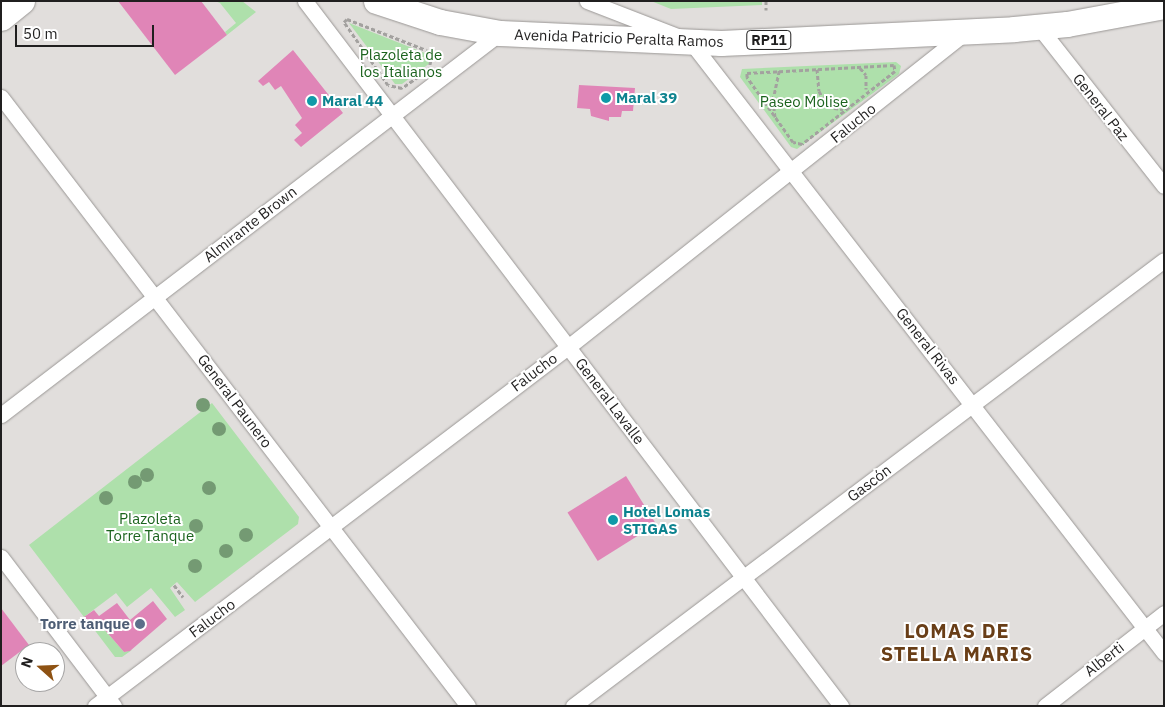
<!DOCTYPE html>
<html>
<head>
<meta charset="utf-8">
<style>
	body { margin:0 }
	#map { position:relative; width:1165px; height:707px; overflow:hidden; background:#e1dedc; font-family:"IBM Plex Sans",sans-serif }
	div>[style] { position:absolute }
	.green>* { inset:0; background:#aee0ab }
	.building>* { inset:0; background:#e085b7; transform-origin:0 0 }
	.path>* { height:3px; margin-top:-1.5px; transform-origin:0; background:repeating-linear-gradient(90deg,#a3a19f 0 4px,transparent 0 6.5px) }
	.roads { filter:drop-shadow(0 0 1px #9a9795) drop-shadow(0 0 1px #9a9795) }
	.minor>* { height:15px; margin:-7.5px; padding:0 7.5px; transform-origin:7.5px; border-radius:7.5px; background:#fff }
	.primary>* { height:25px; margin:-12.5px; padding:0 12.5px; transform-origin:12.5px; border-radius:12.5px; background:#fff }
	.trees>* { width:14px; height:14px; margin:-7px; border-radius:50%; background:#749a73 }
	.dots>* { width:14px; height:14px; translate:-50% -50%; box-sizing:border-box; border:2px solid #fff; border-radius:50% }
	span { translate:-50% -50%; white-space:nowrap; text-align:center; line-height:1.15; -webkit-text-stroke:4px #fff; paint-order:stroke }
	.shield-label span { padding:1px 4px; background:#fff; border:1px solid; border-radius:4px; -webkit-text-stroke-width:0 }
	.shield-label { font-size:14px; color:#201f1f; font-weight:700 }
	.street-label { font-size:15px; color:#201f1f }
	.park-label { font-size:15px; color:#1b631d }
	.culture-label { font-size:15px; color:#0d838f; font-weight:700 }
	.left { translate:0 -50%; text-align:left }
	.service-label { font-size:15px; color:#4e5e75; font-weight:700 }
	.right { translate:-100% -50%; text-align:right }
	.district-label { font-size:20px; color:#693e17; font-weight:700; letter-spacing:1px }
	.frame { position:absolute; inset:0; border:2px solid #201f1f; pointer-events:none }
	.north { position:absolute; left:15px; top:642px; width:50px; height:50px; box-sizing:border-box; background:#fff; border:1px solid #a6a5a5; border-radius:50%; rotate:290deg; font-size:14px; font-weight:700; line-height:20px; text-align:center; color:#201f1f }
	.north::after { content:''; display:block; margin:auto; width:18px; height:22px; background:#8e5213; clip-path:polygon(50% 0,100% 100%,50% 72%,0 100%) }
	.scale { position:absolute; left:15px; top:25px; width:139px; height:22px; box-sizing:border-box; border:2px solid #201f1f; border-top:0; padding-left:6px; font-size:15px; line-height:18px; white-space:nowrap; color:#201f1f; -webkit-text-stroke:4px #fff; paint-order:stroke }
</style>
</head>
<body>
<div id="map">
	<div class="green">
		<i style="clip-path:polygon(215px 1px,242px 1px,256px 12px,227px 35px,225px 32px,236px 23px,220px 3px)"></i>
		<i style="clip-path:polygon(651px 1px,762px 1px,762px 5px,671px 9px)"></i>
		<i style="clip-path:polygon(349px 23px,425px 53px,430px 63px,402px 84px,395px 84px)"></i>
		<i style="clip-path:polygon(896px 62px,901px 66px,899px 74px,797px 149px,791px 147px,740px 77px,742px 69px)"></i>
		<i style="clip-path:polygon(212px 403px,299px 517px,298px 524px,195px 602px,177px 582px,170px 588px,185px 610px,175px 617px,151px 588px,127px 607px,116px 593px,84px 617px,29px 545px)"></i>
		<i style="clip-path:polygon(98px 622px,124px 652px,132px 650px,122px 657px,115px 657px,90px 624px)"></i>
	</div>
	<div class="building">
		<i style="clip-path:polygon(118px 1px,201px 1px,227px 35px,175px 75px)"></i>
		<i style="clip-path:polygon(293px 50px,343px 113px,301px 147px,294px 140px,302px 133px,295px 125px,302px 118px,281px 86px,275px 90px,269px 82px,263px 86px,258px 81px)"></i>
		<i style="clip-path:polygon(579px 85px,635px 88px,633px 111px,622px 111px,621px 117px,609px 117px,609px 121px,591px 116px,590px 109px,577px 108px)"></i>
		<i style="left:626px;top:476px;width:57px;height:69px;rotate:58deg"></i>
		<i style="clip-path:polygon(153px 601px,167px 619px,130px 651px,124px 652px,98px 622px,91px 625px,84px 617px,94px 610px,99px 616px,117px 603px,130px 620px)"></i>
		<i style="clip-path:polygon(1px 608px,29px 645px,1px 666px)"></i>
	</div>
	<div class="path">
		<i style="left:766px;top:1px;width:9px;rotate:90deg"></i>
		<i style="left:347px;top:19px;width:85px;rotate:21.4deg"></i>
		<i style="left:426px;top:50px;width:7px;rotate:34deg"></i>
		<i style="left:432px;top:54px;width:15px;rotate:101deg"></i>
		<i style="left:429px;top:69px;width:33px;rotate:145deg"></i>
		<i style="left:402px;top:88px;width:14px;rotate:-168deg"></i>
		<i style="left:388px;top:85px;width:77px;rotate:-124.9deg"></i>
		<i style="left:344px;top:22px;width:4px;rotate:-45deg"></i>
		<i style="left:894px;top:65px;width:6px;rotate:81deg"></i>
		<i style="left:895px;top:71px;width:118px;rotate:141.9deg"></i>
		<i style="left:802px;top:144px;width:9px;rotate:-167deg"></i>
		<i style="left:793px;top:142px;width:80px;rotate:-125.3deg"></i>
		<i style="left:747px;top:77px;width:4px;rotate:-90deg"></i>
		<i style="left:747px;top:73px;width:147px;rotate:-3.1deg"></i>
		<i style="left:860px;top:68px;width:9px;rotate:49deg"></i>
		<i style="left:866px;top:75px;width:14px;rotate:90deg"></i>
		<i style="left:817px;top:69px;width:22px;rotate:85deg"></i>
		<i style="left:819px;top:91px;width:10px;rotate:61deg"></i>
		<i style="left:824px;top:100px;width:13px;rotate:39deg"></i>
		<i style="left:834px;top:108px;width:9px;rotate:6deg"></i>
		<i style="left:775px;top:117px;width:17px;rotate:-97deg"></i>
		<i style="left:773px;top:100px;width:30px;rotate:-78deg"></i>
		<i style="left:174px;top:585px;width:15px;rotate:53deg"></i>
	</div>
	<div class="roads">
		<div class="minor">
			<i style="left:305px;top:1px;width:886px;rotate:52.75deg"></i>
			<i style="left:587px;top:1px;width:110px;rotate:21.2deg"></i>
			<i style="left:690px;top:41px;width:774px;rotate:52.24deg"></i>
			<i style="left:1039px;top:27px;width:202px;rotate:51.8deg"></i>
			<i style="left:1px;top:97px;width:767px;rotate:52.52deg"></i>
			<i style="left:1px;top:415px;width:628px;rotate:-37.44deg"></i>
			<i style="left:1px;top:557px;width:187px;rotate:52.8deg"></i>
			<i style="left:95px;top:706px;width:594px;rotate:-37.2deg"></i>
			<i style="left:568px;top:347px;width:508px;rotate:-38.36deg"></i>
			<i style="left:573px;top:706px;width:740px;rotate:-37.04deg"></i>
			<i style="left:1045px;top:706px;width:151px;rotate:-38deg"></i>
		</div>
		<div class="primary">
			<i style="left:376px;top:1px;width:67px;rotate:18.2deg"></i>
			<i style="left:440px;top:22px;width:61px;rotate:10.4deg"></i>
			<i style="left:500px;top:33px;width:221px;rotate:2.6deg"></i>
			<i style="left:721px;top:43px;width:293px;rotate:-2.7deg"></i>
			<i style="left:1014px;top:29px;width:53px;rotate:-5.4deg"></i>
			<i style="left:1067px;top:24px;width:99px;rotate:-10.5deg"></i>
			<i style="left:1px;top:18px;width:27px;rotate:-39deg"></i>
		</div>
	</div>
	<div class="trees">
		<i style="left:203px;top:405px"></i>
		<i style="left:219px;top:429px"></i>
		<i style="left:147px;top:475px"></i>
		<i style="left:135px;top:482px"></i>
		<i style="left:209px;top:488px"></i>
		<i style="left:106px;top:498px"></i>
		<i style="left:196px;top:526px"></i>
		<i style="left:246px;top:535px"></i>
		<i style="left:226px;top:551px"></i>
		<i style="left:195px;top:566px"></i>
	</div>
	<div class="dots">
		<i style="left:606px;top:98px;background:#0f9aa8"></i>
		<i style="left:312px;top:101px;background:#0f9aa8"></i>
		<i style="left:613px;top:520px;background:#0f9aa8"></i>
		<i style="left:140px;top:624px;background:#5c6f8a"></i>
	</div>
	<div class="shield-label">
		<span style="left:769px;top:40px">RP11</span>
	</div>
	<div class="street-label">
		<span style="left:619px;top:38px;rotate:2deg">Avenida Patricio Peralta Ramos</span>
		<span style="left:1101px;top:107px;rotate:52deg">General Paz</span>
		<span style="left:853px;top:123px;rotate:-39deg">Falucho</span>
		<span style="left:250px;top:224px;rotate:-38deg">Almirante Brown</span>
		<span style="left:928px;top:346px;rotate:52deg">General Rivas</span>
		<span style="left:534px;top:372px;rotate:-37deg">Falucho</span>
		<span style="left:235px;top:401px;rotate:53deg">General Paunero</span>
		<span style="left:610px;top:401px;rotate:53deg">General Lavalle</span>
		<span style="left:869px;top:483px;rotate:-37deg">Gascón</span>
		<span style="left:212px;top:618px;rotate:-37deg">Falucho</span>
		<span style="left:1104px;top:659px;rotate:-38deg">Alberti</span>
	</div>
	<div class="park-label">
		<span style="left:401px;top:63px">Plazoleta de<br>los Italianos</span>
		<span style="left:804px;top:102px">Paseo Molise</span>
		<span style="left:150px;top:527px">Plazoleta<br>Torre Tanque</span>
	</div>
	<div class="culture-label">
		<span class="left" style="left:616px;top:98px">Maral 39</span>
		<span class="left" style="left:322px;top:101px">Maral 44</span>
		<span class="left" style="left:623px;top:520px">Hotel Lomas<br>STIGAS</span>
	</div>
	<div class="service-label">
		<span class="right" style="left:130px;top:624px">Torre tanque</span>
	</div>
	<div class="district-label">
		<span style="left:957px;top:642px">LOMAS DE<br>STELLA MARIS</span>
	</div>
	<div class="frame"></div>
	<div class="north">N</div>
	<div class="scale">50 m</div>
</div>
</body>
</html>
